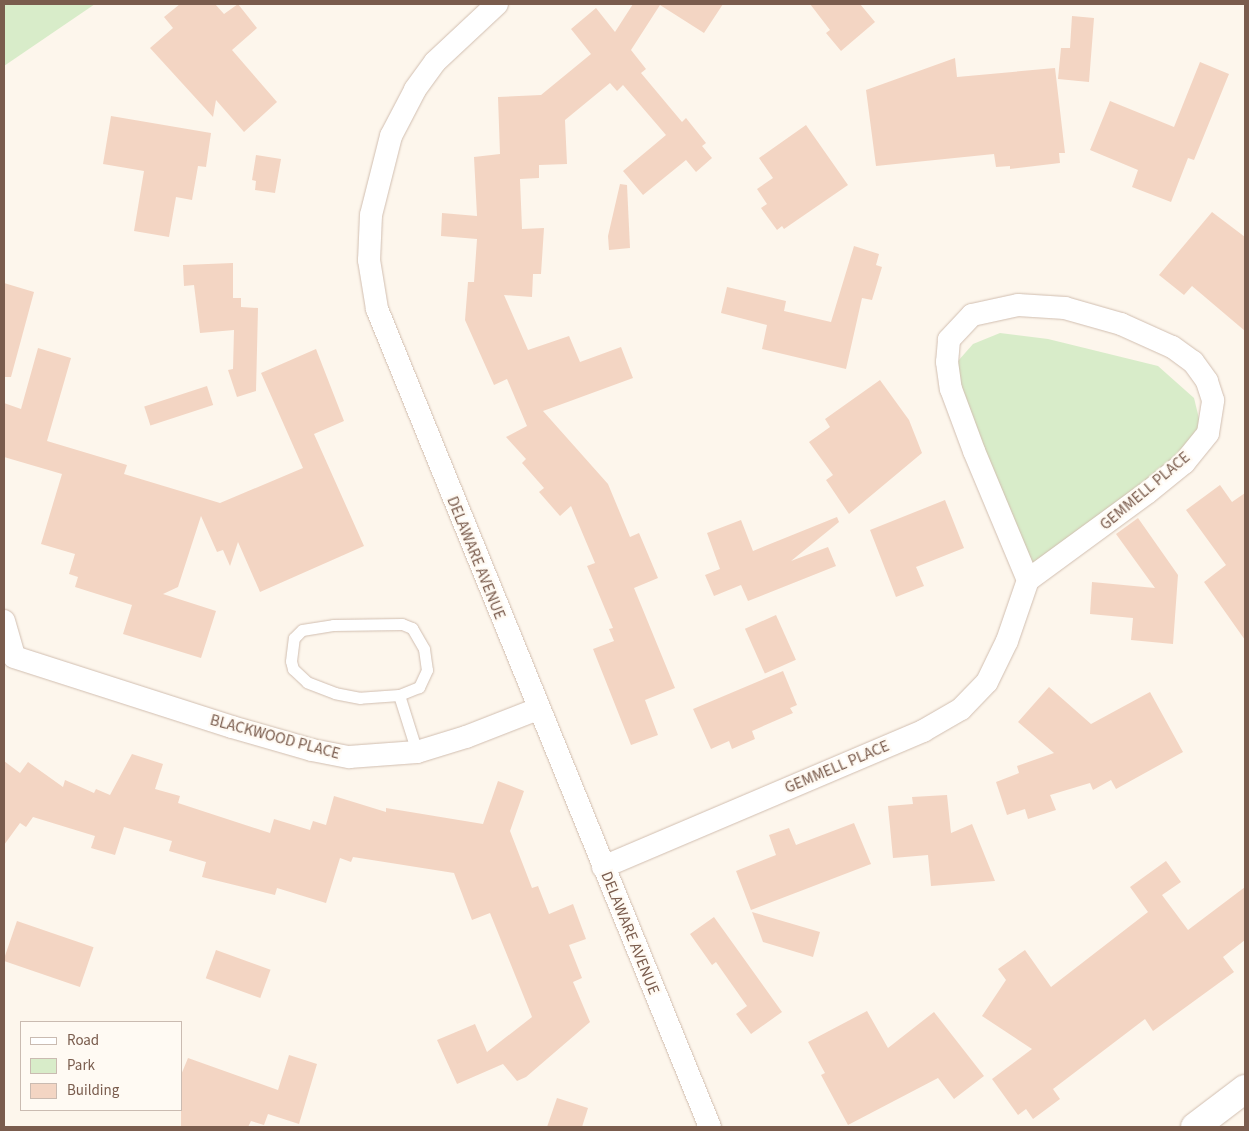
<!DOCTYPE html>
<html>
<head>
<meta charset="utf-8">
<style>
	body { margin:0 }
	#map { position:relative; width:1249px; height:1131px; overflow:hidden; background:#fdf6ec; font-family:"Source Sans 3",sans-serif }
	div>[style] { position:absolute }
	.green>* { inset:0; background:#d8ecc9 }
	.building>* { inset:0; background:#f3d5c3; transform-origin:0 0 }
	.roads { filter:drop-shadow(0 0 1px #d1beb0) drop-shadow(0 0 1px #d1beb0) }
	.service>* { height:11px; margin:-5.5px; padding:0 5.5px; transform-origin:5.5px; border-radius:5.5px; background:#fff }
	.minor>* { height:22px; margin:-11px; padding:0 11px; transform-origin:11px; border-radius:11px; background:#fff }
	.tertiary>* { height:28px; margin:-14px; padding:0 14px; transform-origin:14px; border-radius:14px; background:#fff }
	span { translate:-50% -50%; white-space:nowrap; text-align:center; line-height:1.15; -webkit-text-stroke:4.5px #fffaf3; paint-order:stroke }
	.street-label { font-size:16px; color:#7a5c4d }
	.frame { position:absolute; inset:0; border:5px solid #7a5c4d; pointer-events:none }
	.legend { position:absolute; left:20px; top:1021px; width:162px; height:90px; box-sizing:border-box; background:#fffaf3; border:1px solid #cabbb1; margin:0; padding:6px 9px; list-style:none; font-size:15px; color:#7a5c4d }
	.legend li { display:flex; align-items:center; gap:10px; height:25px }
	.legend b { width:25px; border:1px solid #cabbb1 }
</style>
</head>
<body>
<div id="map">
	<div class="green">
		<i style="clip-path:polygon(4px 4px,95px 4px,4px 66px)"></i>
		<i style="clip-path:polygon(1000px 333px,1048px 339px,1158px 366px,1194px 398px,1204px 439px,1035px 569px,960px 402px,958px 361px,973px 344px)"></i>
	</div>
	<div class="building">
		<i style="clip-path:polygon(180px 4px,215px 4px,224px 14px,238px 4px,257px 28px,232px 50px,277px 102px,244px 132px,216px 100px,213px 117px,150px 48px,173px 28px,164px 17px)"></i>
		<i style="clip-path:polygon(633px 4px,723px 4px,704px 33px,660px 5px,631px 50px,646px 69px,641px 73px,682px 122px,686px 118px,706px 143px,702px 146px,712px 158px,696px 172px,686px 160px,643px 195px,623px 171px,666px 135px,623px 85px,617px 91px,610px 83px,565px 120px,567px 164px,539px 165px,539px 178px,520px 179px,522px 229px,544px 228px,541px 274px,533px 274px,532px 297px,504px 295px,528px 350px,569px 336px,580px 362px,621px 347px,633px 378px,543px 411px,608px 484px,630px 537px,639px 533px,658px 578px,634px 588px,675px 688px,645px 700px,658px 735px,631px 745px,593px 649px,614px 641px,609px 629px,613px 628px,587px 566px,595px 563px,571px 506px,560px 516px,539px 492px,544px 488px,522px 463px,526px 459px,506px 437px,527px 426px,507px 379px,494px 385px,465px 320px,468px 282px,474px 282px,477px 239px,441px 236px,442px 213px,477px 216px,474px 157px,500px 154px,498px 97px,541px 95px,591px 54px,571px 29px,596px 8px,615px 32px)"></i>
		<i style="clip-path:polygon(810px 4px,860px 4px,875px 22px,841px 51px,826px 33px,830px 30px)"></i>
		<i style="clip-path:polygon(1072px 16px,1094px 18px,1089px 82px,1058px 79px,1061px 48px,1070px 48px)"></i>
		<i style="clip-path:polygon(955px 58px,957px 77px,1055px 68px,1065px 153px,1059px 153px,1060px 163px,1010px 169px,1010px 166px,996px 167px,994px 154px,876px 166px,866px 90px)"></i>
		<i style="clip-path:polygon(1200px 62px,1229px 74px,1194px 160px,1188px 158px,1171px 202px,1132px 187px,1138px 170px,1090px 150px,1110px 101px,1174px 127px)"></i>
		<i style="clip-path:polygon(111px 116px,211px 133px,206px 167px,198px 166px,192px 200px,176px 197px,169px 237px,134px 231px,144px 171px,103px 164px)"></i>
		<i style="clip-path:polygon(806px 125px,848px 185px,784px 229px,782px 226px,777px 230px,761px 208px,767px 204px,757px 189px,773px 178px,759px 158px)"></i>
		<i style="clip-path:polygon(256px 155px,281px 159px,275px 193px,255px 190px,256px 181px,252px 180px)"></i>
		<i style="clip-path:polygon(620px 184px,627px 185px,630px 248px,609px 250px,608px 236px)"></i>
		<i style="clip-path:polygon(1212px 212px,1245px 237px,1245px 331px,1192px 286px,1184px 295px,1159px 275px)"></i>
		<i style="clip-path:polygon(854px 246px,879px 254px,876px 265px,882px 267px,872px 300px,862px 298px,846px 369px,762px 349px,767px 325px,721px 313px,727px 287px,786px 301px,784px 311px,831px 322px)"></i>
		<i style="clip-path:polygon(233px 263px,233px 298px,241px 298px,241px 307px,258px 308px,256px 391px,237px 397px,228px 370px,233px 369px,234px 330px,200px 333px,194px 285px,184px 286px,183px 265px)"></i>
		<i style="clip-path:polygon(4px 283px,34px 292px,11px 377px,4px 377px)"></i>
		<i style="clip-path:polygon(38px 348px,71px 358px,47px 441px,127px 465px,124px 474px,220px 503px,303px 468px,261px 373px,316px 349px,344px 421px,314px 434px,364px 546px,260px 592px,238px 542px,230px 566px,223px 550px,217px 552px,201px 516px,178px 587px,163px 594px,216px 611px,201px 658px,123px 634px,132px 605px,75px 587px,78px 577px,69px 574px,75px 554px,41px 544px,62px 474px,4px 457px,4px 403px,21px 409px)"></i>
		<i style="clip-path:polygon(880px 380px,909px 420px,922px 453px,849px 514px,826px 480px,833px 475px,809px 442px,830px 427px,825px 419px)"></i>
		<i style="left:207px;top:386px;width:20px;height:66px;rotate:72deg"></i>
		<i style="clip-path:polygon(1220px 485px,1232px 502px,1245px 493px,1245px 640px,1204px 582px,1226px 565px,1186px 510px)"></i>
		<i style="clip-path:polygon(945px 500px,964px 548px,916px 567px,924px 586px,896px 597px,870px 530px)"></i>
		<i style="clip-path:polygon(837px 517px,839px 522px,791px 561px,828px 547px,836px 566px,748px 601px,741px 585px,714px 596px,705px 575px,720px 569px,707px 533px,741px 520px,753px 551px)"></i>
		<i style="clip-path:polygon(1138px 518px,1178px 575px,1173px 644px,1131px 640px,1133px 618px,1090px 614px,1092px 582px,1155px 588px,1116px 534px)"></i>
		<i style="left:776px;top:615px;width:49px;height:34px;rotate:66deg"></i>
		<i style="clip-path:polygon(783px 671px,797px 705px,790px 708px,793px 713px,752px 731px,755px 739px,732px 749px,729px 741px,711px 749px,693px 709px)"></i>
		<i style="clip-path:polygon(1049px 687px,1091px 724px,1150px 692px,1183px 752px,1116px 789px,1111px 780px,1093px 790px,1090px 783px,1050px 795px,1056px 810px,1028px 819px,1025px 809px,1007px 815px,996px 782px,1019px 773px,1017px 766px,1054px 753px,1018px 722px)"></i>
		<i style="clip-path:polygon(132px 754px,163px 764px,155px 789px,180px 796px,178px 803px,270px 833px,274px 819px,310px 830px,313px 821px,326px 825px,334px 796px,386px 812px,386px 808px,483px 824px,498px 781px,524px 791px,510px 831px,532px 888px,538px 886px,549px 914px,573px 904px,586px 939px,569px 945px,582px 978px,573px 982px,590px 1022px,526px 1077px,517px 1081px,503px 1064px,457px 1084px,437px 1040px,475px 1024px,487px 1052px,532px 1017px,490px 913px,472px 920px,454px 873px,353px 857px,351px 862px,340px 858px,326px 903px,277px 888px,275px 895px,202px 877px,206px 862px,169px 851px,172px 841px,124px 827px,115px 855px,91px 848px,95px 836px,33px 817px,26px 827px,20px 823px,4px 845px,4px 761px,20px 773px,28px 762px,63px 787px,65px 780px,94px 793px,96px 789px,110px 795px)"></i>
		<i style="clip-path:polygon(947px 795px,951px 833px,972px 824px,995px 881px,931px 886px,928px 855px,893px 858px,888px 806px,913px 804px,912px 797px)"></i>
		<i style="clip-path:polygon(854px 823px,871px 864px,751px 910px,736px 871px,776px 855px,769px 835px,789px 828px,796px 845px)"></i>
		<i style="clip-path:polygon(1166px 861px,1181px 882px,1162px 895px,1188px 930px,1245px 887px,1245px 940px,1223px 957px,1234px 972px,1153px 1031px,1145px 1019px,1053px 1089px,1060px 1099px,1033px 1119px,1026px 1109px,1018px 1115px,992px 1079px,1032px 1049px,982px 1016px,1006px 980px,998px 969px,1025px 950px,1051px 987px,1148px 912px,1130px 887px)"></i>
		<i style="clip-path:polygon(752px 912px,820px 932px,813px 957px,763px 942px)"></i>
		<i style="clip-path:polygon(714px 917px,782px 1012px,751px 1034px,736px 1014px,747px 1006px,716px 962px,712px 965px,690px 934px)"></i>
		<i style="left:17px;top:921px;width:81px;height:42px;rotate:19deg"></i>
		<i style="left:216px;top:950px;width:58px;height:30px;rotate:20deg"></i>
		<i style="clip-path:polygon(867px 1011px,888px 1048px,934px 1012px,984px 1076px,954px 1099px,938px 1078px,848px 1125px,821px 1075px,825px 1073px,808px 1042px)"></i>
		<i style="clip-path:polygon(289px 1055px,317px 1064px,299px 1124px,268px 1114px,264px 1125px,251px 1121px,248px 1127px,181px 1127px,181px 1075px,188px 1058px,278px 1090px)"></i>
		<i style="clip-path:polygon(557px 1098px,588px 1108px,582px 1127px,547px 1127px)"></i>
	</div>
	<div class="roads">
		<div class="service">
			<i style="left:402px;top:624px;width:11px;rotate:22deg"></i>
			<i style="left:412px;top:628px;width:24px;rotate:60deg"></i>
			<i style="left:424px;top:649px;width:21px;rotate:82deg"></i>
			<i style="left:427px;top:670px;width:19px;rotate:115deg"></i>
			<i style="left:419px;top:687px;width:22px;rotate:158deg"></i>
			<i style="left:399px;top:695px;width:39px;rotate:176deg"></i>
			<i style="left:360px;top:698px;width:25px;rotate:-169deg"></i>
			<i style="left:335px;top:693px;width:30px;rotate:-159deg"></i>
			<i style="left:307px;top:682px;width:19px;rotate:-137deg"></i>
			<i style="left:293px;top:669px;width:8px;rotate:-104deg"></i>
			<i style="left:291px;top:661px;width:23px;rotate:-83deg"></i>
			<i style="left:294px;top:638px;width:11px;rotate:-45deg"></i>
			<i style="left:302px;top:630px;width:31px;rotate:-9deg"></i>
			<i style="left:333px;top:625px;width:69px;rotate:-0.8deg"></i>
			<i style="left:399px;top:695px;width:60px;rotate:72.5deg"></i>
		</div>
		<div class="minor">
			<i style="left:497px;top:4px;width:85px;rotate:136.9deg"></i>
			<i style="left:435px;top:62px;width:34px;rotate:126deg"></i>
			<i style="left:415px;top:90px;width:52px;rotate:117.6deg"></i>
			<i style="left:391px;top:136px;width:81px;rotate:104.2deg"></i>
			<i style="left:371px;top:215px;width:45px;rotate:92.5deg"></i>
			<i style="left:369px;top:260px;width:50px;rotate:80.7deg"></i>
			<i style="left:377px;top:309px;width:883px;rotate:67.85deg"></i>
			<i style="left:4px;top:621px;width:37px;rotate:74deg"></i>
			<i style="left:14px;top:657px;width:229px;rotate:17.8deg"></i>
			<i style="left:232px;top:727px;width:83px;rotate:16deg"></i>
			<i style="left:312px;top:750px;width:38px;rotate:11deg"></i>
			<i style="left:349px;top:757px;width:68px;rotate:-4.2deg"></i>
			<i style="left:417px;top:752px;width:51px;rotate:-17deg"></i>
			<i style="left:466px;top:737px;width:77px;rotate:-21.3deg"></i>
			<i style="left:603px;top:867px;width:348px;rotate:-23deg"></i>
			<i style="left:923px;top:731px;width:44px;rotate:-30.1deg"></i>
			<i style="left:961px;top:709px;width:37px;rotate:-46deg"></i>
			<i style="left:987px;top:682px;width:46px;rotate:-64deg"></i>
			<i style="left:1007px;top:641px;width:65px;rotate:-71deg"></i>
			<i style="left:1028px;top:580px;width:147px;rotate:-36.2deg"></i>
			<i style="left:1147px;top:493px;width:48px;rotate:-39deg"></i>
			<i style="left:1184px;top:463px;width:38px;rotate:-51deg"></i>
			<i style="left:1208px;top:433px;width:33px;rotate:-81deg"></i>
			<i style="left:1213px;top:400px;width:20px;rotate:-108deg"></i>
			<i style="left:1207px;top:381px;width:24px;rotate:-126deg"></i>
			<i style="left:1193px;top:362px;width:26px;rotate:-144deg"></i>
			<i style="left:1172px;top:347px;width:56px;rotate:-155.7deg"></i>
			<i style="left:1121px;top:324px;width:58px;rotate:-164.1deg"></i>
			<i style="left:1065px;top:308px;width:47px;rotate:-176.3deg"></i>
			<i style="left:1018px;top:305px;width:47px;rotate:167.7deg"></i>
			<i style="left:972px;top:315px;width:34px;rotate:133deg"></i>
			<i style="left:949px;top:340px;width:22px;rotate:95deg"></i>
			<i style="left:947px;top:362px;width:27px;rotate:82deg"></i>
			<i style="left:951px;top:389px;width:66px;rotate:69.6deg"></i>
			<i style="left:974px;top:451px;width:140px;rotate:67.3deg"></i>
		</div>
		<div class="tertiary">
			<i style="left:1195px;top:1127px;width:63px;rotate:-37.2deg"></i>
		</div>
	</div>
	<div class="street-label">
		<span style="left:1145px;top:491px;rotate:-40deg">GEMMELL PLACE</span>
		<span style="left:476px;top:558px;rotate:68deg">DELAWARE AVENUE</span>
		<span style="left:275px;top:737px;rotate:15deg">BLACKWOOD PLACE</span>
		<span style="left:837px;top:767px;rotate:-23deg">GEMMELL PLACE</span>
		<span style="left:630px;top:933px;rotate:68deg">DELAWARE AVENUE</span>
	</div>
	<div class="frame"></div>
	<ul class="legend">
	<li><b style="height:6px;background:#fff"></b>Road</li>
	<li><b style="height:14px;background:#d8ecc9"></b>Park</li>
	<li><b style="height:14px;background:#f3d5c3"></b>Building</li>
	</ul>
</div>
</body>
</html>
